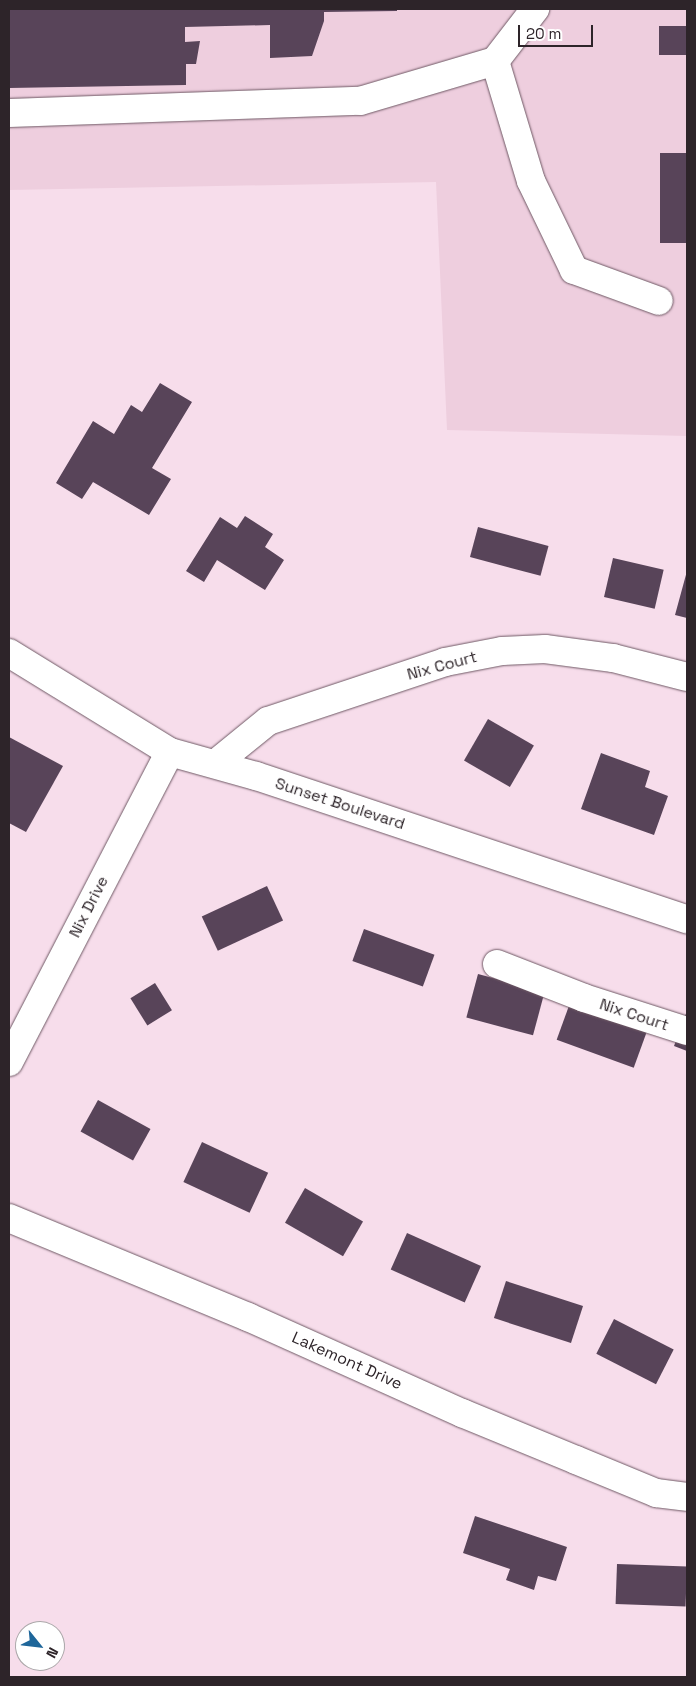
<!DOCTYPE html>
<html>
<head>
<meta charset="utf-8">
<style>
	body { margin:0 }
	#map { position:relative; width:696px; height:1686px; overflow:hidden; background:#f7ddeb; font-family:"Space Grotesk",sans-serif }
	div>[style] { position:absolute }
	.built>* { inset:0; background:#eecede }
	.building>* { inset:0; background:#584459; transform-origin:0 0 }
	.roads { filter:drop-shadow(0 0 1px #6f5965) drop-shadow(0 0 1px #6f5965) }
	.minor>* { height:28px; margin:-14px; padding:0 14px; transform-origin:14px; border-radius:14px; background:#fff }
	span { translate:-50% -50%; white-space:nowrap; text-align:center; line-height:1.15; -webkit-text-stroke:5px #fff; paint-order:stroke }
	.street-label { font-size:16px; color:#2d2429 }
	.frame { position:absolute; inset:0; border:10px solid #2d2429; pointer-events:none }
	.north { position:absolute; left:15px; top:1621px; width:50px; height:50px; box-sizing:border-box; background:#fff; border:1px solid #aba7a9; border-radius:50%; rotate:119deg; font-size:14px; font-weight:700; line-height:20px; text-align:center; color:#2d2429 }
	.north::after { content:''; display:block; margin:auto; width:18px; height:22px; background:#1e669a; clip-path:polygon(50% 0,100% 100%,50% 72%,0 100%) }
	.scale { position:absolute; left:518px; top:25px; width:75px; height:22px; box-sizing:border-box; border:2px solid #2d2429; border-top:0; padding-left:6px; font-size:15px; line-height:18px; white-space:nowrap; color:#2d2429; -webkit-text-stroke:4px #fff; paint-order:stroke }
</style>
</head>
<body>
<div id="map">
	<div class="built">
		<i style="clip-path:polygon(9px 9px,687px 9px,687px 436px,447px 430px,436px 182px,9px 190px)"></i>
	</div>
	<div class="building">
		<i style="clip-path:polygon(9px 9px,397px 9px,397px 11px,324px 12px,324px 21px,312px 56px,270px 58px,270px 25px,185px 27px,185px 42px,200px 41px,196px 64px,186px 64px,186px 85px,9px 88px)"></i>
		<i style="left:659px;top:26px;width:28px;height:29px"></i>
		<i style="left:687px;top:153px;width:90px;height:27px;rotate:90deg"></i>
		<i style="clip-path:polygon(160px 383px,192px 402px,152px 468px,171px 479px,149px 515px,93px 482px,82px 499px,56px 483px,93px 421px,114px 434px,131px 405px,142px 412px)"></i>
		<i style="clip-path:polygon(245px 516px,273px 534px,265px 547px,284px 560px,265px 590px,217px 560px,204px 582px,186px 571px,220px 517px,237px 528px)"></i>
		<i style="left:478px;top:527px;width:73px;height:31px;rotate:15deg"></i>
		<i style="left:613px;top:558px;width:52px;height:40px;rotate:13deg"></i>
		<i style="clip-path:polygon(687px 571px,687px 618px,675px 615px)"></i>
		<i style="left:488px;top:719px;width:53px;height:48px;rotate:30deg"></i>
		<i style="clip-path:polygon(9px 737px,63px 766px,26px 832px,9px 823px)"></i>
		<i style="clip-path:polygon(601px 753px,650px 771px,645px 787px,668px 796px,654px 835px,581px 809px)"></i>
		<i style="left:267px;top:886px;width:38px;height:72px;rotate:65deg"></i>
		<i style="left:364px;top:929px;width:75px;height:34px;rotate:20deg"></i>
		<i style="left:478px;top:974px;width:69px;height:45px;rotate:15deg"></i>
		<i style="left:155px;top:983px;width:32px;height:29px;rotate:58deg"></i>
		<i style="left:570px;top:1003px;width:82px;height:39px;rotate:20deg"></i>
		<i style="clip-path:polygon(687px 1011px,687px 1051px,674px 1046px)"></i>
		<i style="left:98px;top:1100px;width:60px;height:36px;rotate:29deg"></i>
		<i style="left:202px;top:1142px;width:73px;height:44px;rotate:25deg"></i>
		<i style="left:305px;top:1188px;width:67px;height:40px;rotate:30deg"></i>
		<i style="left:407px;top:1233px;width:81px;height:40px;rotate:24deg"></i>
		<i style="left:506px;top:1281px;width:81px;height:39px;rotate:18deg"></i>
		<i style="left:614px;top:1319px;width:67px;height:39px;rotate:27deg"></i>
		<i style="clip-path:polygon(475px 1516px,567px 1547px,556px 1581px,538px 1576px,534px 1590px,506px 1580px,510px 1569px,463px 1553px)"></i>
		<i style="left:617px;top:1564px;width:70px;height:40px;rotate:2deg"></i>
	</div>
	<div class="roads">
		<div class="minor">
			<i style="left:495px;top:61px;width:125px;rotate:73.3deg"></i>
			<i style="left:531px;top:181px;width:99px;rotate:64.2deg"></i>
			<i style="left:574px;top:270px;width:90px;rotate:20deg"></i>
			<i style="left:9px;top:113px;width:351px;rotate:-2deg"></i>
			<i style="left:360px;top:101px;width:141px;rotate:-16.5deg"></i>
			<i style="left:495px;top:61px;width:66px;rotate:-52.4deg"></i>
			<i style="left:9px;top:653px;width:189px;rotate:31.6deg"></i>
			<i style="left:170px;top:752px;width:89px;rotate:15.6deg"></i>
			<i style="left:256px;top:776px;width:454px;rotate:18.4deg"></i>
			<i style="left:215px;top:764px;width:68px;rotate:-39.1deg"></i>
			<i style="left:268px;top:721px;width:187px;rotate:-18.4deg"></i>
			<i style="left:445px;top:662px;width:58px;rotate:-10.9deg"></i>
			<i style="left:502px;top:651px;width:43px;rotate:-2.7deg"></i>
			<i style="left:545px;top:649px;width:69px;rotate:7.5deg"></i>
			<i style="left:613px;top:658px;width:76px;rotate:14.4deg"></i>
			<i style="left:497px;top:964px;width:93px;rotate:21.3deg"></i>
			<i style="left:584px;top:998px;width:108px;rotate:17.8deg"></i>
			<i style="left:9px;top:1062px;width:349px;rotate:-62.6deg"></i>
			<i style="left:9px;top:1218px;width:259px;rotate:22.5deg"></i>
			<i style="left:248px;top:1317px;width:235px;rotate:24.2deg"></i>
			<i style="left:462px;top:1413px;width:123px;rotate:22.4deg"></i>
			<i style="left:576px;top:1460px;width:87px;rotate:22.4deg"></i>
			<i style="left:656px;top:1493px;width:31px;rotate:7deg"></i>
		</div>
	</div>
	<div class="street-label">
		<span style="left:442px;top:666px;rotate:-15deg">Nix Court</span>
		<span style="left:340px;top:804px;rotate:18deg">Sunset Boulevard</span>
		<span style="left:89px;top:907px;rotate:-63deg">Nix Drive</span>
		<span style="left:634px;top:1015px;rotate:18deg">Nix Court</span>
		<span style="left:347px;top:1361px;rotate:24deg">Lakemont Drive</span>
	</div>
	<div class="frame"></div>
	<div class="north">N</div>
	<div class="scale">20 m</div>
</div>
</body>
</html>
